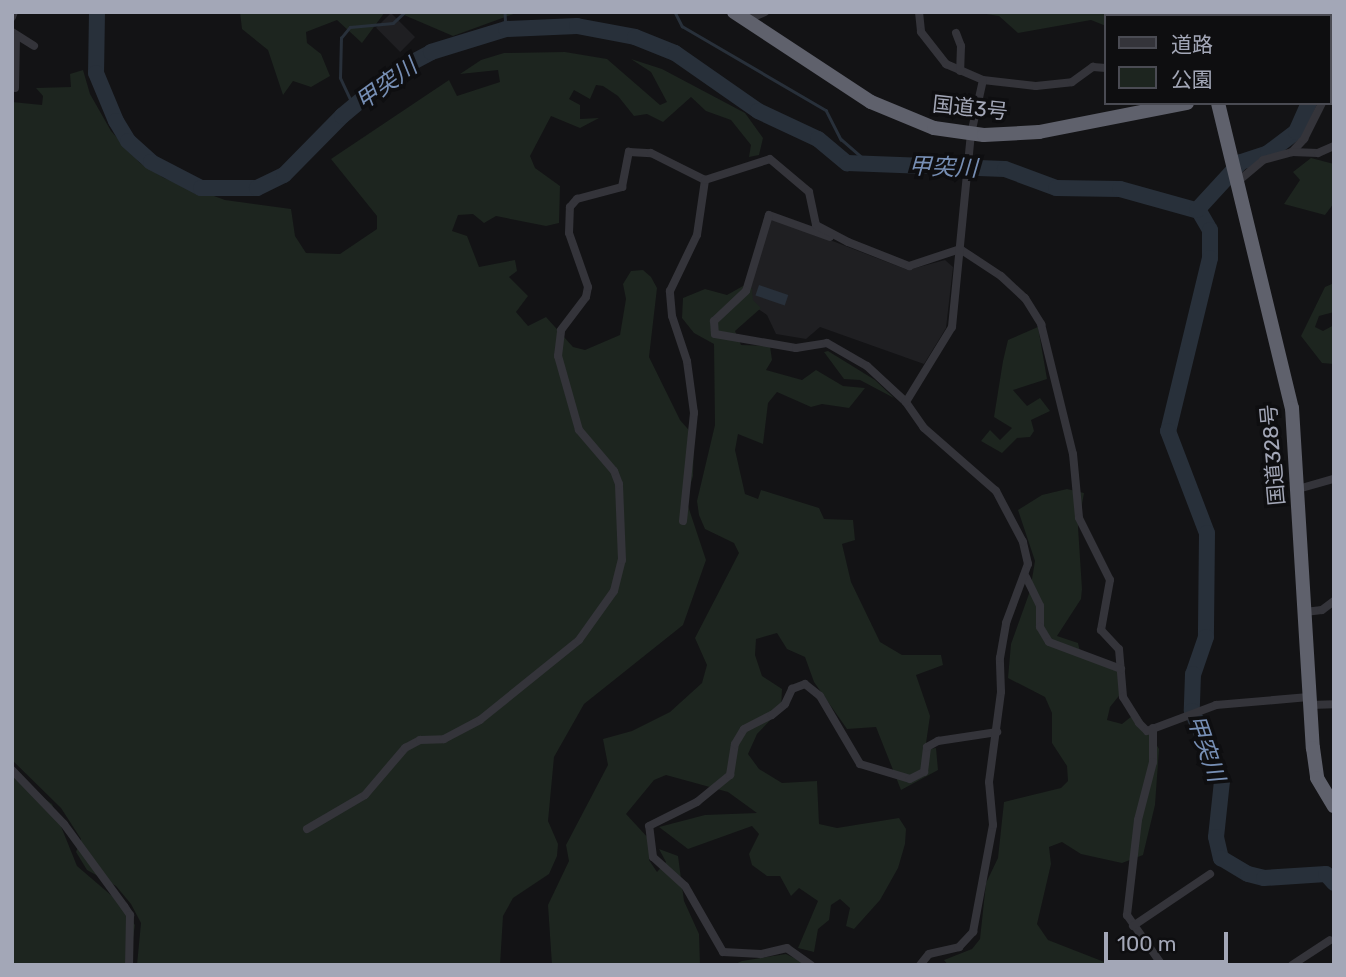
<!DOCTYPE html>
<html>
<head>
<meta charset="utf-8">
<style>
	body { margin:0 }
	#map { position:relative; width:1346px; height:977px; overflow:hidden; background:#131315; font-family:Rubik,"Noto Sans JP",sans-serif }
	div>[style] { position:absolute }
	.built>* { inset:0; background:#1f1f22; transform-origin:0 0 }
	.green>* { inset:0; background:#1d251f }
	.water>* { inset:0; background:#28303a; transform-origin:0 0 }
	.stream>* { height:2.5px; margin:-1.25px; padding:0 1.25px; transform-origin:1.25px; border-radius:1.25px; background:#28303a }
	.river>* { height:16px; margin:-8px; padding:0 8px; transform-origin:8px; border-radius:8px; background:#28303a }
	.street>* { height:8px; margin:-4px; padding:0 4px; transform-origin:4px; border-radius:4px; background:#34343a }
	.highway>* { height:14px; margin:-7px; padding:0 7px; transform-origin:7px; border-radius:7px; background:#5f616c }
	span { translate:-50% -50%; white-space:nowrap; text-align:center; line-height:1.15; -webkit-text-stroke:7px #0e0e10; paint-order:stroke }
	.street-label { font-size:21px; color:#a3a7b7 }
	.water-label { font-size:23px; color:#778fb5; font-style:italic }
	.frame { position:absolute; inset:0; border:14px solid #a3a7b7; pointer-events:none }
	.legend { position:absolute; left:1104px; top:14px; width:228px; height:91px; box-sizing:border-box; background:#0e0e10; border:2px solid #4a4b53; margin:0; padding:9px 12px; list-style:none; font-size:21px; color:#a3a7b7 }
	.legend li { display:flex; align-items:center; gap:14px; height:35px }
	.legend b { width:35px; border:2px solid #4a4b53 }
	.scale { position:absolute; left:1104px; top:932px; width:124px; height:32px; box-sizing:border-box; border:4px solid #a3a7b7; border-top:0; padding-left:9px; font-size:21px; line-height:24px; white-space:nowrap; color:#a3a7b7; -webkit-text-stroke:5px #0e0e10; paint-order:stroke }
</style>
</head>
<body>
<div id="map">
	<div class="built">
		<i style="left:391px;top:13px;width:34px;height:21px;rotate:45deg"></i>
		<i style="clip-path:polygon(770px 217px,908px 270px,945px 260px,953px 267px,946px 328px,924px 364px,820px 327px,806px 339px,776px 334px,767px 315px,744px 299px)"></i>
	</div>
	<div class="green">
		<i style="clip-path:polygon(240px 12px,385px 12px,362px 43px,337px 20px,306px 32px,307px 43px,321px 54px,330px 76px,311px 87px,293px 81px,283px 95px,268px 50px,242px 29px)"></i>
		<i style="clip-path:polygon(397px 12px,519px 12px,453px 36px)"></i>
		<i style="clip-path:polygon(973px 12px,1179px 12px,1106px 16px,1106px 26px,1091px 20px,1018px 33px,999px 16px)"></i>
		<i style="clip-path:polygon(565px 52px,607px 59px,660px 105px,667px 102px,651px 72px,631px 59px,662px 69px,745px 113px,763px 138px,759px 155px,749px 157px,751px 145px,731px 120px,706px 111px,691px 97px,663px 122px,647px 114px,634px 116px,618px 96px,603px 86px,596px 85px,590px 99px,574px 90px,569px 99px,580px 105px,580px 119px,599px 118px,580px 128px,551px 116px,530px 156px,535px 168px,560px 186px,559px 223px,546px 226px,496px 216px,484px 223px,473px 214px,458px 215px,452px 231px,467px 236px,479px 267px,515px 260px,517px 271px,509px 277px,528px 296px,516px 312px,528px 326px,546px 317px,573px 347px,585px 350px,620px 335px,626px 299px,623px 284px,631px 271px,643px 270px,651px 277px,657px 288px,649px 357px,680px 420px,694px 436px,693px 476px,686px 500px,706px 560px,683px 625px,584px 704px,554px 757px,548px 821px,558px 844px,557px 856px,549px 874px,513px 898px,503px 916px,500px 965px,137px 965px,141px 923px,131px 904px,116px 886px,87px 870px,76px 852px,81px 839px,61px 808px,12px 760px,12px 102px,42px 105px,43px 96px,36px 88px,71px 87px,70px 74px,83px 70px,90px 94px,111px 131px,140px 163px,164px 178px,225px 200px,291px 209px,295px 236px,306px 253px,340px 254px,377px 229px,377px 216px,331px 159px,449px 80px,457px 96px,500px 82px,498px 70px,460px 74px,481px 60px,504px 53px)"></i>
		<i style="clip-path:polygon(1311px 158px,1334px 164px,1334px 203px,1325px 215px,1284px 204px,1300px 180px,1293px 172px)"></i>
		<i style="clip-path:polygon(1334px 283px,1334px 312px,1319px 316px,1315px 327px,1323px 331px,1334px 325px,1334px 364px,1322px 363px,1301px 336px,1325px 287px)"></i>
		<i style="clip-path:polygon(743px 286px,752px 288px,753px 300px,761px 308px,735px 331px,741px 345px,770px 346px,772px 360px,766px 370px,802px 380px,816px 370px,843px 386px,865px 388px,849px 408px,822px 404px,811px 407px,777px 392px,768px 403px,763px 444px,738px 434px,735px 450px,745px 494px,758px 499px,761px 490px,819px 508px,824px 519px,853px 520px,855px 540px,842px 544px,851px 582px,880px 642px,902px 655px,941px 655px,943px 665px,916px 675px,930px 716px,925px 750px,936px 748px,938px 770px,901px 790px,876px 727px,847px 729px,814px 682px,805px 657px,787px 649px,777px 633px,756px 639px,755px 655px,762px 676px,782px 689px,781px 709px,757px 734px,748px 754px,759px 769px,782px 783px,817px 781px,819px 824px,837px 828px,899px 818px,906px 829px,905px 844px,898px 868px,880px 900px,854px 929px,846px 926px,850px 908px,840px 899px,831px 905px,829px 920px,818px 929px,814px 952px,798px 948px,818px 901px,799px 888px,791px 896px,780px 876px,767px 876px,752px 865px,749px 854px,759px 834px,752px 826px,688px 849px,659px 827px,705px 815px,757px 813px,728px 792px,666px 775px,654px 780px,626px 814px,650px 840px,649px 860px,657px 872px,666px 862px,659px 849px,678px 856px,684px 901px,699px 934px,700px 965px,552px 965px,548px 905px,569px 861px,566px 845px,608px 765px,603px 739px,632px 731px,670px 712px,702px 683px,707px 665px,695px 638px,739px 553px,734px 543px,705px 529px,699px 515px,697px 501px,715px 425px,714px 344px,694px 333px,682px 318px,683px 298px,705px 289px,727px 295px)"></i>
		<i style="clip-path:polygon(1038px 327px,1047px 379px,1013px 390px,1027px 406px,1040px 398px,1050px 411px,1031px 420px,1034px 431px,1030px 437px,1017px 438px,1002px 453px,981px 441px,990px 430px,1000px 440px,1012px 428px,994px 417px,1003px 361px,1008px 340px)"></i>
		<i style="clip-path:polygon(828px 351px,875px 380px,894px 398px,860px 380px,844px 379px,824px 352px)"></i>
		<i style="clip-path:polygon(1067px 489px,1084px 493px,1078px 527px,1082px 589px,1081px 599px,1057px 636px,1078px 643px,1081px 656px,1124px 672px,1126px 687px,1110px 707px,1107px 720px,1122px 724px,1137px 712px,1159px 749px,1155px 805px,1143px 855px,1122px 863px,1081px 854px,1062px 842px,1049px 847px,1051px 864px,1037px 924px,1048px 940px,1112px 965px,948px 965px,944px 960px,972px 949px,980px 939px,986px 883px,998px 858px,1004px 802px,1061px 788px,1068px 781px,1067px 766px,1052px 743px,1052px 713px,1045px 697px,1008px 678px,1011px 644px,1030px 591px,1035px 561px,1018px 510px,1042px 495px)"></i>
		<i style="clip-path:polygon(12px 775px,52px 804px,77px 866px,112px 896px,135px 925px,129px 965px,12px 965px)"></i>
		<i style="clip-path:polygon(786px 954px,808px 965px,733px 965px,742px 961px)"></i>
	</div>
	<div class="water">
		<i style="left:759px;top:285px;width:31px;height:11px;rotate:19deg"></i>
	</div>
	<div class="stream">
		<i style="left:505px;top:12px;width:17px;rotate:87deg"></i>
		<i style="left:675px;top:12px;width:16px;rotate:63deg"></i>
		<i style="left:682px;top:26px;width:167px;rotate:30.3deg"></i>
		<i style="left:826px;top:110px;width:33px;rotate:63deg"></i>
		<i style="left:841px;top:139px;width:41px;rotate:41.1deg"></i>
		<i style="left:354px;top:108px;width:33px;rotate:-115deg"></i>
		<i style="left:340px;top:78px;width:40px;rotate:-88.6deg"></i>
		<i style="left:341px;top:38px;width:14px;rotate:-51deg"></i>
		<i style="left:350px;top:27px;width:43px;rotate:-5.3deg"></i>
		<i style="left:393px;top:23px;width:16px;rotate:-43deg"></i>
	</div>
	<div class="river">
		<i style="left:97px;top:12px;width:61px;rotate:90.9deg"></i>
		<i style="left:96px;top:73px;width:52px;rotate:67.4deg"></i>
		<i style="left:116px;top:121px;width:23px;rotate:59deg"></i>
		<i style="left:128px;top:141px;width:31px;rotate:42deg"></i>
		<i style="left:151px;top:162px;width:56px;rotate:27.5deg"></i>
		<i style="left:201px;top:188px;width:56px"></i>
		<i style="left:257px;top:188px;width:30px;rotate:-26deg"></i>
		<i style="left:284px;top:175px;width:83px;rotate:-45.5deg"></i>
		<i style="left:342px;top:116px;width:70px;rotate:-39.8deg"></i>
		<i style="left:396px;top:71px;width:40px;rotate:-28deg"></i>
		<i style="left:431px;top:52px;width:78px;rotate:-17deg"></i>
		<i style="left:506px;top:29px;width:71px;rotate:-2.4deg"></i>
		<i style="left:577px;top:26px;width:59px;rotate:10.7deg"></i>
		<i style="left:635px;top:37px;width:43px;rotate:21.8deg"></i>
		<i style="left:675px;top:53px;width:101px;rotate:34.9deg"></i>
		<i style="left:758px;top:111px;width:66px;rotate:25deg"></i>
		<i style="left:818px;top:139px;width:38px;rotate:40deg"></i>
		<i style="left:847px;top:163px;width:158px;rotate:2.2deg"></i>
		<i style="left:1005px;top:169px;width:54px;rotate:20.4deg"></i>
		<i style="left:1056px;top:188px;width:64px;rotate:0.9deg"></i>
		<i style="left:1120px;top:189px;width:82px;rotate:15.6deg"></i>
		<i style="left:1199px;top:211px;width:22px;rotate:60deg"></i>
		<i style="left:1210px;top:230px;width:28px;rotate:90deg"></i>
		<i style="left:1210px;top:258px;width:178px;rotate:103.6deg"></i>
		<i style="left:1168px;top:431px;width:109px;rotate:69.1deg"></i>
		<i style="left:1207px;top:533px;width:104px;rotate:90.6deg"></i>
		<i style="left:1206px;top:637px;width:39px;rotate:109deg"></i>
		<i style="left:1193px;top:674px;width:37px;rotate:92deg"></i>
		<i style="left:1192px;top:711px;width:76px;rotate:66.8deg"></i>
		<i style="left:1222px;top:781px;width:56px;rotate:96.1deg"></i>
		<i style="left:1216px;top:837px;width:22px;rotate:77deg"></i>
		<i style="left:1221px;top:858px;width:31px;rotate:31deg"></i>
		<i style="left:1248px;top:874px;width:16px;rotate:14deg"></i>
		<i style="left:1264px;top:878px;width:62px;rotate:-3.7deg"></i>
		<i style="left:1326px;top:874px;width:12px;rotate:48deg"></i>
		<i style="left:1330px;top:70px;width:6px;rotate:-51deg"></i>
		<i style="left:1197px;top:210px;width:65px;rotate:-47.5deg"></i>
		<i style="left:1241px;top:162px;width:28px;rotate:-18deg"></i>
		<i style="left:1268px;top:153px;width:35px;rotate:-37deg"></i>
		<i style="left:1296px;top:132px;width:32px;rotate:-66deg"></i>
	</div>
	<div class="street">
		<i style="left:919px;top:12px;width:20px;rotate:84deg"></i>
		<i style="left:921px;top:32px;width:41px;rotate:52deg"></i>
		<i style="left:946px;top:64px;width:40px;rotate:23.4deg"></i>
		<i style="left:983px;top:80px;width:53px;rotate:6.5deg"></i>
		<i style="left:1036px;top:86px;width:36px;rotate:-6deg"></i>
		<i style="left:1072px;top:82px;width:26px;rotate:-36deg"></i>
		<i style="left:1093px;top:67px;width:13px;rotate:4deg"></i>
		<i style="left:1188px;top:16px;width:5px;rotate:-53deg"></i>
		<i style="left:12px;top:17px;width:5px;rotate:-68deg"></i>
		<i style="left:747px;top:20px;width:20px;rotate:-24deg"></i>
		<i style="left:12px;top:32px;width:26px;rotate:32deg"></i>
		<i style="left:956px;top:33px;width:14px;rotate:69deg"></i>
		<i style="left:961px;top:46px;width:25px;rotate:92deg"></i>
		<i style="left:1330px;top:86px;width:6px;rotate:-51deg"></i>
		<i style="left:15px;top:88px;width:51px;rotate:-88.9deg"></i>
		<i style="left:1292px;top:152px;width:18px;rotate:-47deg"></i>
		<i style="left:1304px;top:139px;width:40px;rotate:-63.4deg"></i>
		<i style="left:1236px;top:183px;width:35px;rotate:-40deg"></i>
		<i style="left:1263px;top:160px;width:30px;rotate:-15deg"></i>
		<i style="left:1292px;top:152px;width:26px;rotate:2deg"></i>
		<i style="left:1318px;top:153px;width:17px;rotate:-24deg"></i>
		<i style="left:830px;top:237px;width:65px;rotate:-160.2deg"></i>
		<i style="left:769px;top:215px;width:79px;rotate:106.8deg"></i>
		<i style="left:746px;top:291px;width:44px;rotate:136.8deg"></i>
		<i style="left:714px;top:321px;width:13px;rotate:86deg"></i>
		<i style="left:715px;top:334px;width:82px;rotate:9.8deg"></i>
		<i style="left:796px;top:348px;width:31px;rotate:-9deg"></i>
		<i style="left:827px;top:343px;width:46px;rotate:29.9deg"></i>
		<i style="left:867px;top:366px;width:53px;rotate:42.7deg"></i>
		<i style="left:960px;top:249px;width:49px;rotate:33.4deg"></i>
		<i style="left:1001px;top:276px;width:33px;rotate:43deg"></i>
		<i style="left:1025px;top:298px;width:31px;rotate:58deg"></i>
		<i style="left:1041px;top:324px;width:134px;rotate:76.2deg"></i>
		<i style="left:1073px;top:454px;width:64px;rotate:84.6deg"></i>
		<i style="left:1079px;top:518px;width:69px;rotate:63.4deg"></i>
		<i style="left:1110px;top:580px;width:51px;rotate:100.2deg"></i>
		<i style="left:1101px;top:630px;width:26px;rotate:47deg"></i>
		<i style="left:1119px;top:649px;width:48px;rotate:85.2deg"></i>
		<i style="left:1123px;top:697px;width:31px;rotate:58deg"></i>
		<i style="left:1139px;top:723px;width:11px;rotate:45deg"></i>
		<i style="left:1147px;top:731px;width:74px;rotate:-20.6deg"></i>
		<i style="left:1216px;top:705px;width:93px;rotate:-4.9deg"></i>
		<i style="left:1298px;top:489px;width:37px;rotate:-16deg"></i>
		<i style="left:683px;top:521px;width:109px;rotate:-84.2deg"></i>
		<i style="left:694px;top:413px;width:52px;rotate:-97.7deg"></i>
		<i style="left:687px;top:361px;width:47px;rotate:-108.4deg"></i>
		<i style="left:672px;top:316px;width:25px;rotate:-95deg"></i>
		<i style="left:670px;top:291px;width:62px;rotate:-64.3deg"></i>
		<i style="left:697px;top:235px;width:56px;rotate:-81.7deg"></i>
		<i style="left:1026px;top:577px;width:32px;rotate:64deg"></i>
		<i style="left:1040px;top:606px;width:21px;rotate:90deg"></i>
		<i style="left:1040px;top:627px;width:17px;rotate:59deg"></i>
		<i style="left:1049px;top:642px;width:77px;rotate:20.6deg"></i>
		<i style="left:1305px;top:612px;width:17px;rotate:-7deg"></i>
		<i style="left:1322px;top:610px;width:15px;rotate:-37deg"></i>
		<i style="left:1310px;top:705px;width:24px;rotate:-2deg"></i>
		<i style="left:1153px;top:728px;width:34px;rotate:90deg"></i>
		<i style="left:1153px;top:762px;width:60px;rotate:104.5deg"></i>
		<i style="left:1138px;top:820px;width:96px;rotate:96.6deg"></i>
		<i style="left:1127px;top:915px;width:61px;rotate:55deg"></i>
		<i style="left:12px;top:770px;width:75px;rotate:46.1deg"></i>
		<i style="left:64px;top:824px;width:102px;rotate:53.8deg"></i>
		<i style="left:124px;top:906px;width:11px;rotate:56deg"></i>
		<i style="left:130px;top:915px;width:50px;rotate:91.1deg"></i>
		<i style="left:307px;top:829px;width:67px;rotate:-30.4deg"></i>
		<i style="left:365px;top:795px;width:62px;rotate:-49.6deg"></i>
		<i style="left:405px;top:748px;width:17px;rotate:-28deg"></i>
		<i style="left:420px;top:740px;width:24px;rotate:-2deg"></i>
		<i style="left:444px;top:739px;width:41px;rotate:-27.8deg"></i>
		<i style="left:480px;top:720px;width:127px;rotate:-38.9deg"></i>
		<i style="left:579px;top:640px;width:60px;rotate:-54.5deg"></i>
		<i style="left:614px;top:591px;width:32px;rotate:-76deg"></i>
		<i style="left:622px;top:560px;width:76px;rotate:-92.3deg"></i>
		<i style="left:619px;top:484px;width:14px;rotate:-111deg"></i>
		<i style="left:614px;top:471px;width:54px;rotate:-130.5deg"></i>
		<i style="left:579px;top:430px;width:77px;rotate:-105.8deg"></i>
		<i style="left:558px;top:356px;width:26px;rotate:-83deg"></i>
		<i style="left:561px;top:330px;width:41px;rotate:-52.9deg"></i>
		<i style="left:586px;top:297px;width:10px;rotate:-79deg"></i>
		<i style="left:588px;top:287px;width:57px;rotate:-109.4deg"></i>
		<i style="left:569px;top:233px;width:26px;rotate:-88deg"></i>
		<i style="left:570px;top:207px;width:11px;rotate:-49deg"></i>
		<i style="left:577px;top:199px;width:47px;rotate:-14.9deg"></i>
		<i style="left:622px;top:187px;width:36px;rotate:-79deg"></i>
		<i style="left:629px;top:152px;width:22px;rotate:3deg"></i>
		<i style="left:651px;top:153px;width:60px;rotate:26.6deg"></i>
		<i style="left:705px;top:180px;width:68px;rotate:-17.9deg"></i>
		<i style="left:770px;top:159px;width:51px;rotate:40.2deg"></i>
		<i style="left:809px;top:192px;width:34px;rotate:78deg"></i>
		<i style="left:816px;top:225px;width:36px;rotate:28deg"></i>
		<i style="left:848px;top:242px;width:66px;rotate:21.5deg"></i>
		<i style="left:909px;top:266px;width:54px;rotate:-18.4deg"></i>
		<i style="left:1133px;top:926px;width:93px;rotate:-34deg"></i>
		<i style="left:811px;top:965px;width:29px;rotate:-145deg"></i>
		<i style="left:787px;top:948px;width:27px;rotate:167deg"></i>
		<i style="left:761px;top:954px;width:38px;rotate:-177deg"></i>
		<i style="left:723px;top:952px;width:76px;rotate:-119.9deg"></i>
		<i style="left:685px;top:886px;width:43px;rotate:-137.8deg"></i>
		<i style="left:653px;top:857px;width:31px;rotate:-97deg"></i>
		<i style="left:649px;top:826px;width:54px;rotate:-26.6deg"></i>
		<i style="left:697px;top:802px;width:43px;rotate:-39.3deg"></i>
		<i style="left:730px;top:775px;width:31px;rotate:-81deg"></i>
		<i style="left:735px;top:744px;width:17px;rotate:-59deg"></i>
		<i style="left:744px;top:729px;width:31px;rotate:-27deg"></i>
		<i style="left:772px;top:715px;width:17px;rotate:-40deg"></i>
		<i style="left:785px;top:704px;width:17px;rotate:-65deg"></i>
		<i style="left:792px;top:689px;width:14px;rotate:-21deg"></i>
		<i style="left:805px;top:684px;width:19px;rotate:39deg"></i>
		<i style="left:820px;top:696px;width:79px;rotate:59.5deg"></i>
		<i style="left:860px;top:764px;width:52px;rotate:16.7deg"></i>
		<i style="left:910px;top:779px;width:16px;rotate:-27deg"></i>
		<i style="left:924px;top:772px;width:25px;rotate:-83deg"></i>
		<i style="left:927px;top:747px;width:13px;rotate:-29deg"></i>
		<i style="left:938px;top:741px;width:60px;rotate:-8.7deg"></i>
		<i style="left:920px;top:965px;width:14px;rotate:-51deg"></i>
		<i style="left:929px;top:954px;width:31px;rotate:-13deg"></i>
		<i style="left:959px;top:947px;width:21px;rotate:-47deg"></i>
		<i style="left:973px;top:932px;width:109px;rotate:-79.4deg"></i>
		<i style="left:993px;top:825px;width:43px;rotate:-95.3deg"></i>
		<i style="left:989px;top:782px;width:91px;rotate:-82.4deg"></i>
		<i style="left:1001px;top:692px;width:34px;rotate:-92deg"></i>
		<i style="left:1000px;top:658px;width:36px;rotate:-80deg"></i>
		<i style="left:1006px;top:623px;width:63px;rotate:-69.6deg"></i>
		<i style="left:1028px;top:564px;width:23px;rotate:-103deg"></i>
		<i style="left:1023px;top:542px;width:58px;rotate:-117.9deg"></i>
		<i style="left:996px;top:491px;width:96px;rotate:-138.8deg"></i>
		<i style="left:924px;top:428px;width:32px;rotate:-125deg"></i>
		<i style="left:906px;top:402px;width:88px;rotate:-58.5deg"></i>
		<i style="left:952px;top:327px;width:194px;rotate:-84.4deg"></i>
		<i style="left:971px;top:134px;width:55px;rotate:-77.5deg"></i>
		<i style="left:1292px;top:965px;width:45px;rotate:-33.3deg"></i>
	</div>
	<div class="highway">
		<i style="left:734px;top:12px;width:164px;rotate:33.3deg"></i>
		<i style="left:871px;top:102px;width:68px;rotate:22.4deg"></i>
		<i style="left:934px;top:128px;width:50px;rotate:8deg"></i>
		<i style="left:984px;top:135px;width:55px;rotate:-3.1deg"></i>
		<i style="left:1039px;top:132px;width:151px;rotate:-11.1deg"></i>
		<i style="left:1330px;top:34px;width:5px;rotate:-37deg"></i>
		<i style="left:1218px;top:103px;width:314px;rotate:76.4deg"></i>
		<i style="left:1292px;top:408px;width:341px;rotate:86.5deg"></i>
		<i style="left:1313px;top:748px;width:30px;rotate:82deg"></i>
		<i style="left:1317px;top:778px;width:33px;rotate:59deg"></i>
	</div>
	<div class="street-label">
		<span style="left:970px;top:108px;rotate:6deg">国道3号</span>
		<span style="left:1273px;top:455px;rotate:-95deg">国道328号</span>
	</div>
	<div class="water-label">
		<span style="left:386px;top:84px;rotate:-36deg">甲突川</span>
		<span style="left:943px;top:167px;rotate:2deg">甲突川</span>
		<span style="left:1206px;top:748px;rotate:71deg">甲突川</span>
	</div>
	<div class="frame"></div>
	<ul class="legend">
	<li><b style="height:9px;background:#34343a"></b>道路</li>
	<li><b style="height:19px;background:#1d251f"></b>公園</li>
	</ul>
	<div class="scale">100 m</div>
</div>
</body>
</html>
